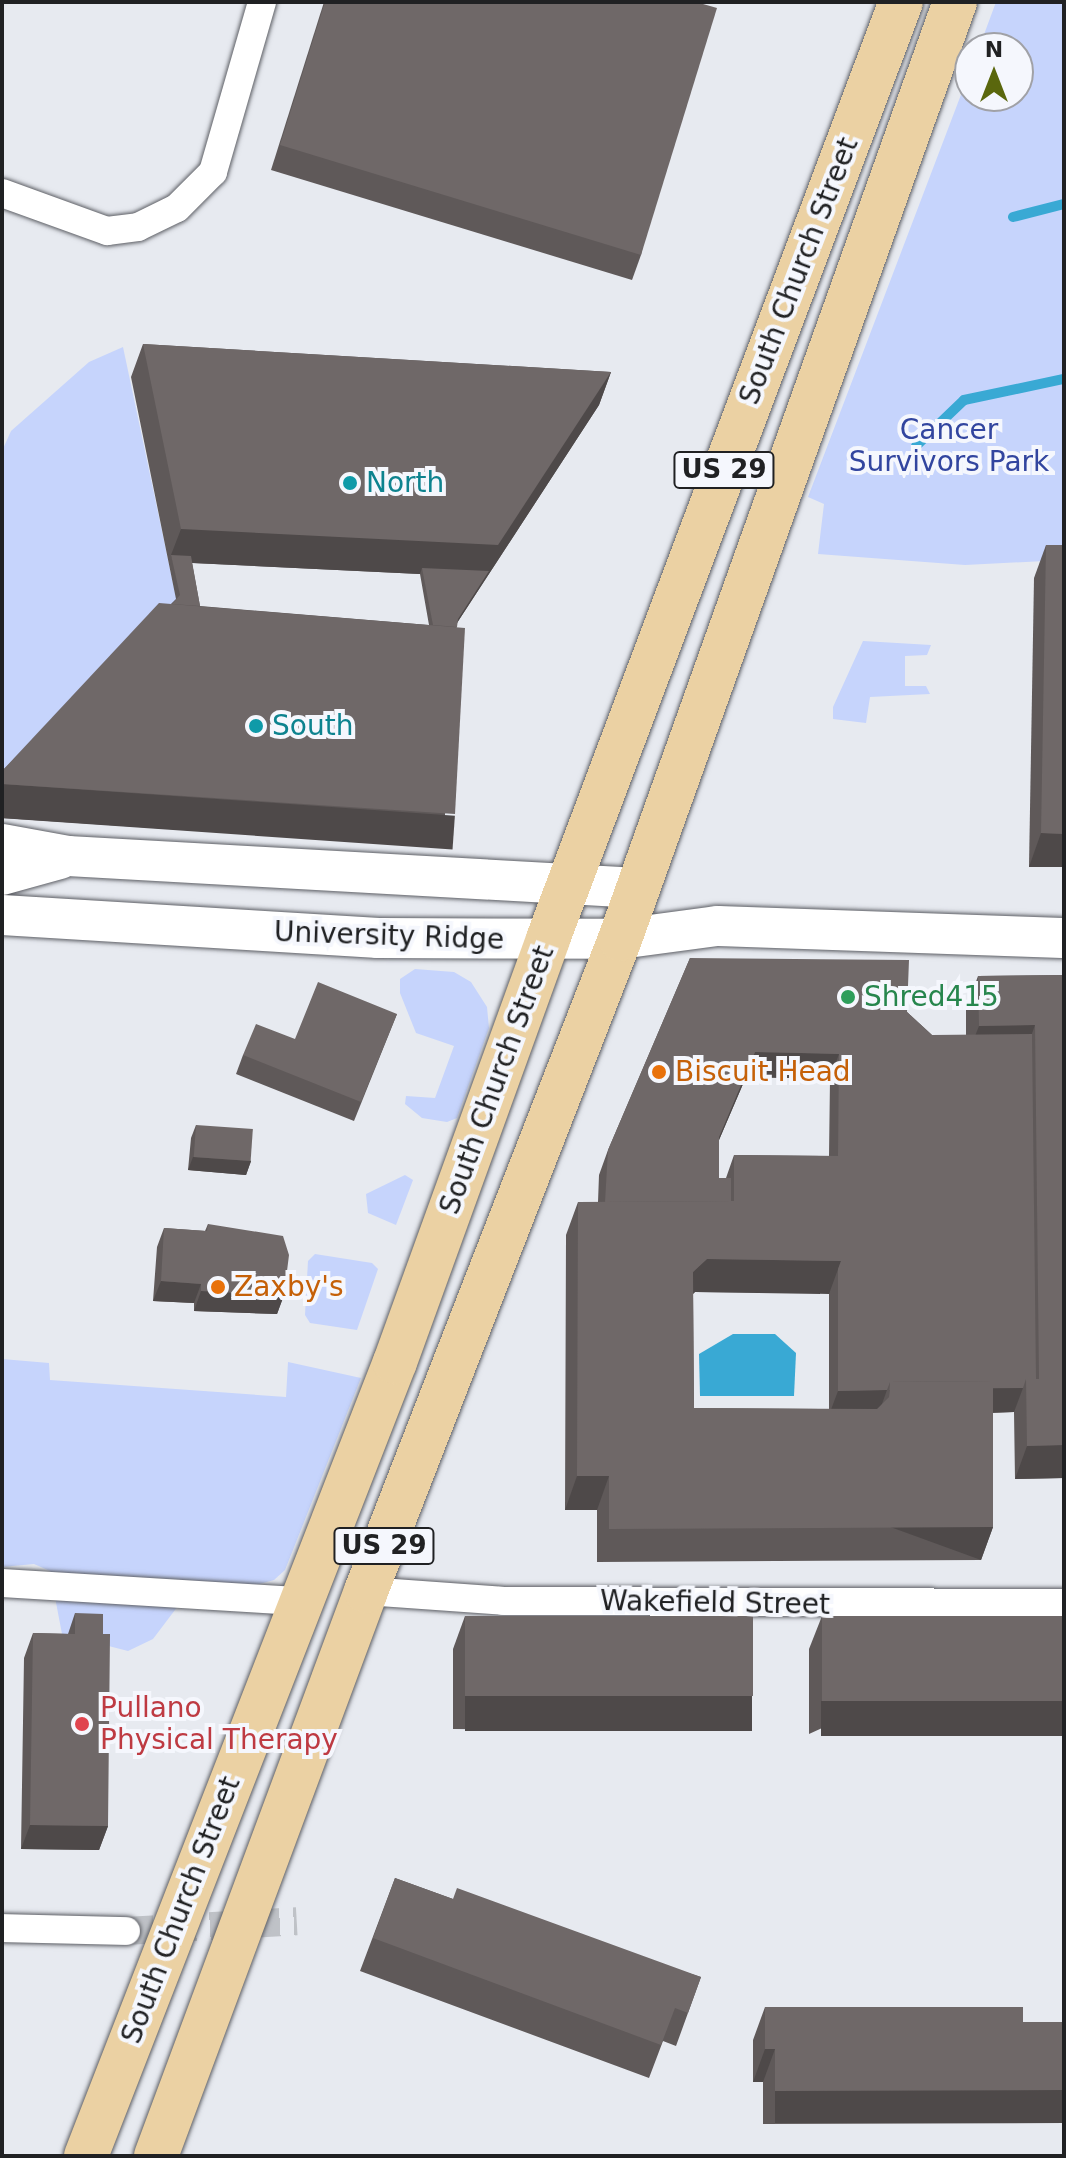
<!DOCTYPE html>
<html>
<head>
<meta charset="utf-8">
<style>
	body { margin:0 }
	#map { position:relative; width:1066px; height:2158px; overflow:hidden; background:#e7eaf0; font-family:"DejaVu Sans",sans-serif }
	div>[style] { position:absolute }
	.green>* { inset:0; background:#c6d4fc }
	.water>* { inset:0; background:#39a9d4 }
	.stream>* { height:10px; margin:-5px; padding:0 5px; transform-origin:5px; border-radius:5px; background:#39a9d4 }
	.street-tunnel>* { height:28px; margin-top:-14px; transform-origin:0; background:repeating-linear-gradient(90deg,#bfc2c7 0 28px,transparent 0 42px) }
	.roads { filter:drop-shadow(0 0 2px #5d5f65) drop-shadow(0 0 2px #5d5f65) }
	.street>* { height:28px; margin:-14px; padding:0 14px; transform-origin:14px; border-radius:14px; background:#fff }
	.secondary>* { height:40px; margin:-20px; padding:0 20px; transform-origin:20px; border-radius:20px; background:#fff }
	.primary>* { height:44px; margin:-22px; padding:0 22px; transform-origin:22px; border-radius:22px; background:#ebd1a3 }
	.wall>* { inset:0; background:#5f5959 }
	.shaded-wall>* { inset:0; background:#4e4949; transform-origin:0 0 }
	.building>* { inset:0; background:#6f6868; transform-origin:0 0 }
	.dots>* { width:22px; height:22px; translate:-50% -50%; box-sizing:border-box; border:4px solid #f5f7fd; border-radius:50% }
	span { translate:-50% -50%; white-space:nowrap; text-align:center; line-height:1.15; -webkit-text-stroke:8px #f5f7fd; paint-order:stroke }
	.shield-label span { padding:2px 6px; background:#f5f7fd; border:2px solid; border-radius:6px; -webkit-text-stroke-width:0 }
	.shield-label { font-size:26px; color:#202123; font-weight:700 }
	.street-label { font-size:28px; color:#202123 }
	.park-label { font-size:28px; color:#32459f }
	.culture-label { font-size:28px; color:#0d838f }
	.left { translate:0 -50%; text-align:left }
	.leisure-label { font-size:28px; color:#27864d }
	.food-label { font-size:28px; color:#c56008 }
	.health-label { font-size:28px; color:#be3a42 }
	.frame { position:absolute; inset:0; border:4px solid #202123; pointer-events:none }
	.north { position:absolute; left:954px; top:32px; width:80px; height:80px; box-sizing:border-box; background:#f5f7fd; border:2px solid #a0a1a6; border-radius:50%; rotate:0deg; font-size:22px; font-weight:700; line-height:32px; text-align:center; color:#202123 }
	.north::after { content:''; display:block; margin:auto; width:28px; height:36px; background:#5a670d; clip-path:polygon(50% 0,100% 100%,50% 72%,0 100%) }
</style>
</head>
<body>
<div id="map">
	<div class="green">
		<i style="clip-path:polygon(996px 2px,1064px 2px,1064px 560px,965px 565px,818px 554px,824px 504px,808px 497px,970px 71px,970px 96px,1018px 96px,1018px 48px,979px 48px)"></i>
		<i style="clip-path:polygon(123px 347px,177px 602px,2px 791px,2px 451px,11px 431px,89px 362px)"></i>
		<i style="clip-path:polygon(863px 641px,931px 645px,927px 655px,905px 656px,905px 686px,926px 686px,930px 694px,870px 697px,866px 723px,833px 719px,833px 707px)"></i>
		<i style="clip-path:polygon(415px 969px,454px 972px,471px 982px,487px 1007px,489px 1028px,478px 1059px,457px 1118px,447px 1122px,422px 1118px,405px 1104px,406px 1096px,435px 1098px,454px 1046px,416px 1033px,400px 993px,400px 979px)"></i>
		<i style="clip-path:polygon(405px 1175px,413px 1180px,396px 1225px,368px 1213px,366px 1194px)"></i>
		<i style="clip-path:polygon(315px 1254px,372px 1263px,378px 1269px,357px 1330px,310px 1323px,305px 1315px,308px 1261px)"></i>
		<i style="clip-path:polygon(2px 1359px,49px 1363px,50px 1380px,286px 1397px,288px 1362px,361px 1378px,285px 1570px,274px 1580px,178px 1606px,153px 1639px,128px 1651px,62px 1634px,50px 1571px,34px 1564px,2px 1567px)"></i>
	</div>
	<div class="water">
		<i style="clip-path:polygon(733px 1334px,775px 1334px,796px 1353px,794px 1396px,700px 1396px,699px 1354px)"></i>
	</div>
	<div class="stream">
		<i style="left:1013px;top:217px;width:53px;rotate:-14.3deg"></i>
		<i style="left:916px;top:446px;width:66px;rotate:-43.8deg"></i>
		<i style="left:964px;top:400px;width:102px;rotate:-11.9deg"></i>
	</div>
	<div class="street-tunnel">
		<i style="left:126px;top:1931px;width:171px;rotate:-3.3deg"></i>
	</div>
	<div class="roads">
		<div class="street">
			<i style="left:2px;top:193px;width:112px;rotate:19.9deg"></i>
			<i style="left:107px;top:231px;width:31px;rotate:-7deg"></i>
			<i style="left:138px;top:227px;width:43px;rotate:-26deg"></i>
			<i style="left:177px;top:208px;width:51px;rotate:-45deg"></i>
			<i style="left:213px;top:172px;width:177px;rotate:-73.9deg"></i>
			<i style="left:2px;top:1583px;width:299px;rotate:3.5deg"></i>
			<i style="left:366px;top:1591px;width:138px;rotate:4.1deg"></i>
			<i style="left:504px;top:1601px;width:560px;rotate:0.2deg"></i>
			<i style="left:2px;top:1928px;width:124px;rotate:1.4deg"></i>
		</div>
		<div class="secondary">
			<i style="left:2px;top:844px;width:67px;rotate:10.3deg"></i>
			<i style="left:68px;top:856px;width:571px;rotate:3.21deg"></i>
			<i style="left:2px;top:875px;width:60px;rotate:-15.4deg"></i>
			<i style="left:2px;top:915px;width:377px;rotate:3.5deg"></i>
			<i style="left:378px;top:938px;width:242px;rotate:0.2deg"></i>
			<i style="left:620px;top:939px;width:98px;rotate:-7.6deg"></i>
			<i style="left:717px;top:926px;width:347px;rotate:2deg"></i>
		</div>
		<div class="primary">
			<i style="left:86px;top:2156px;width:852px;rotate:-68.74deg"></i>
			<i style="left:395px;top:1362px;width:450px;rotate:-70.1deg"></i>
			<i style="left:548px;top:939px;width:1001px;rotate:-69.36deg"></i>
			<i style="left:156px;top:2156px;width:603px;rotate:-69.61deg"></i>
			<i style="left:366px;top:1591px;width:700px;rotate:-68.72deg"></i>
			<i style="left:620px;top:939px;width:995px;rotate:-70.33deg"></i>
		</div>
	</div>
	<div class="wall">
		<i style="clip-path:polygon(324px 2px,696px 2px,641px 255px,632px 280px,271px 170px)"></i>
		<i style="clip-path:polygon(evenodd,143px 344px,611px 372px,599px 405px,457px 623px,443px 847px,2px 818px,2px 771px,176px 599px,131px 377px,143px 344px,192px 563px,420px 574px,429px 625px,200px 606px,192px 563px)"></i>
		<i style="clip-path:polygon(1046px 545px,1064px 545px,1064px 867px,1029px 867px,1034px 578px)"></i>
		<i style="clip-path:polygon(evenodd,690px 958px,907px 1012px,932px 1035px,966px 1035px,966px 1009px,978px 976px,1064px 975px,1064px 1478px,1015px 1479px,1014px 1412px,993px 1413px,993px 1527px,981px 1560px,597px 1562px,597px 1510px,565px 1510px,566px 1235px,578px 1202px,598px 1202px,599px 1175px,608px 1150px,690px 958px,746px 1077px,830px 1079px,829px 1156px,734px 1155px,726px 1178px,719px 1178px,719px 1140px,746px 1077px,690px 958px,695px 1292px,829px 1293px,829px 1409px,694px 1408px,693px 1294px,695px 1292px)"></i>
		<i style="clip-path:polygon(397px 1014px,354px 1121px,236px 1074px,243px 1055px,295px 1039px)"></i>
		<i style="clip-path:polygon(196px 1125px,251px 1161px,246px 1175px,188px 1170px,191px 1138px)"></i>
		<i style="clip-path:polygon(208px 1224px,284px 1295px,277px 1314px,194px 1311px,194px 1303px,153px 1301px,157px 1247px,164px 1228px,205px 1231px)"></i>
		<i style="clip-path:polygon(75px 1613px,103px 1634px,108px 1826px,99px 1850px,21px 1849px,24px 1658px,33px 1633px,68px 1634px)"></i>
		<i style="clip-path:polygon(465px 1616px,740px 1731px,453px 1729px,453px 1649px)"></i>
		<i style="clip-path:polygon(822px 1616px,1064px 1617px,809px 1734px,809px 1649px)"></i>
		<i style="clip-path:polygon(395px 1878px,453px 1899px,701px 1977px,676px 2046px,663px 2041px,649px 2078px,360px 1971px)"></i>
		<i style="clip-path:polygon(765px 2007px,1023px 2022px,1064px 2022px,1064px 2123px,763px 2124px,763px 2082px,753px 2082px,753px 2040px)"></i>
	</div>
	<div class="shaded-wall">
		<i style="clip-path:polygon(611px 372px,599px 405px,455px 626px,422px 568px,420px 574px,173px 562px,171px 555px,181px 529px)"></i>
		<i style="left:2px;top:784px;width:454px;height:34px;rotate:4deg"></i>
		<i style="clip-path:polygon(1041px 833px,1064px 834px,1064px 867px,1029px 867px)"></i>
		<i style="clip-path:polygon(1035px 1025px,1023px 1059px,966px 1059px,979px 1026px)"></i>
		<i style="clip-path:polygon(755px 1052px,839px 1054px,830px 1079px,746px 1077px,710px 1161px,719px 1137px)"></i>
		<i style="clip-path:polygon(193px 1157px,251px 1161px,246px 1175px,188px 1170px)"></i>
		<i style="clip-path:polygon(707px 1259px,841px 1261px,829px 1294px,695px 1292px,681px 1305px,693px 1272px)"></i>
		<i style="clip-path:polygon(161px 1281px,201px 1284px,194px 1303px,153px 1301px)"></i>
		<i style="clip-path:polygon(201px 1291px,284px 1295px,277px 1314px,194px 1311px)"></i>
		<i style="clip-path:polygon(1023px 1388px,1014px 1412px,882px 1415px,889px 1397px,889px 1390px)"></i>
		<i style="clip-path:polygon(887px 1390px,878px 1415px,829px 1415px,838px 1391px)"></i>
		<i style="clip-path:polygon(1064px 1445px,1064px 1478px,1015px 1479px,1027px 1446px)"></i>
		<i style="clip-path:polygon(577px 1476px,609px 1476px,597px 1510px,565px 1510px)"></i>
		<i style="left:993px;top:1527px;width:35px;height:384px;rotate:110deg"></i>
		<i style="left:465px;top:1696px;width:287px;height:35px"></i>
		<i style="left:821px;top:1701px;width:243px;height:35px"></i>
		<i style="clip-path:polygon(30px 1825px,108px 1826px,99px 1850px,21px 1849px)"></i>
		<i style="clip-path:polygon(765px 2049px,775px 2049px,763px 2082px,753px 2082px)"></i>
		<i style="left:1064px;top:2090px;width:33px;height:289px;rotate:90deg"></i>
	</div>
	<div class="building">
		<i style="clip-path:polygon(325px 2px,696px 2px,717px 8px,641px 255px,280px 145px)"></i>
		<i style="clip-path:polygon(143px 344px,611px 372px,498px 545px,181px 529px)"></i>
		<i style="clip-path:polygon(1046px 545px,1064px 545px,1064px 834px,1041px 833px)"></i>
		<i style="clip-path:polygon(171px 555px,191px 556px,200px 606px,172px 604px,180px 595px)"></i>
		<i style="clip-path:polygon(422px 568px,489px 571px,458px 619px,457px 627px,433px 625px)"></i>
		<i style="clip-path:polygon(159px 603px,465px 628px,455px 814px,2px 784px,2px 771px)"></i>
		<i style="clip-path:polygon(690px 958px,909px 960px,907px 1012px,932px 1035px,1032px 1034px,1036px 1379px,1026px 1379px,1023px 1388px,993px 1388px,993px 1381px,890px 1382px,887px 1390px,838px 1391px,838px 1269px,841px 1261px,841px 1156px,838px 1156px,839px 1054px,755px 1052px,719px 1137px,719px 1178px,731px 1178px,731px 1201px,605px 1202px,608px 1150px)"></i>
		<i style="clip-path:polygon(1064px 975px,1064px 1445px,1027px 1446px,1026px 1379px,1039px 1379px,1035px 1025px,979px 1026px,978px 976px)"></i>
		<i style="clip-path:polygon(318px 982px,397px 1014px,361px 1102px,243px 1055px,256px 1024px,295px 1039px)"></i>
		<i style="left:196px;top:1125px;width:57px;height:32px;rotate:4deg"></i>
		<i style="clip-path:polygon(734px 1155px,841px 1156px,841px 1261px,707px 1259px,693px 1272px,694px 1408px,877px 1409px,889px 1397px,890px 1382px,993px 1381px,993px 1527px,609px 1529px,609px 1476px,577px 1476px,578px 1202px,734px 1201px)"></i>
		<i style="clip-path:polygon(208px 1224px,283px 1236px,289px 1255px,284px 1295px,201px 1291px,201px 1284px,161px 1281px,164px 1228px,207px 1231px)"></i>
		<i style="clip-path:polygon(75px 1613px,103px 1614px,103px 1634px,110px 1634px,108px 1826px,30px 1825px,33px 1633px,75px 1634px)"></i>
		<i style="left:465px;top:1616px;width:288px;height:80px"></i>
		<i style="left:822px;top:1616px;width:242px;height:85px"></i>
		<i style="clip-path:polygon(395px 1878px,453px 1899px,457px 1888px,701px 1977px,688px 2013px,675px 2008px,661px 2045px,373px 1938px)"></i>
		<i style="clip-path:polygon(765px 2007px,1023px 2007px,1023px 2022px,1064px 2022px,1064px 2090px,775px 2091px,775px 2049px,765px 2049px)"></i>
	</div>
	<div class="dots">
		<i style="left:350px;top:483px;background:#0f9aa8"></i>
		<i style="left:256px;top:726px;background:#0f9aa8"></i>
		<i style="left:848px;top:997px;background:#2e9e5b"></i>
		<i style="left:659px;top:1072px;background:#e8710a"></i>
		<i style="left:218px;top:1287px;background:#e8710a"></i>
		<i style="left:82px;top:1724px;background:#e0444e"></i>
	</div>
	<div class="shield-label">
		<span style="left:724px;top:470px">US 29</span>
		<span style="left:384px;top:1546px">US 29</span>
	</div>
	<div class="street-label">
		<span style="left:799px;top:271px;rotate:-69deg">South Church Street</span>
		<span style="left:389px;top:936px;rotate:2deg">University Ridge</span>
		<span style="left:497px;top:1080px;rotate:-70deg">South Church Street</span>
		<span style="left:715px;top:1603px;rotate:1deg">Wakefield Street</span>
		<span style="left:181px;top:1910px;rotate:-69deg">South Church Street</span>
	</div>
	<div class="park-label">
		<span style="left:949px;top:446px">Cancer<br>Survivors Park</span>
	</div>
	<div class="culture-label">
		<span class="left" style="left:366px;top:483px">North</span>
		<span class="left" style="left:272px;top:726px">South</span>
	</div>
	<div class="leisure-label">
		<span class="left" style="left:864px;top:997px">Shred415</span>
	</div>
	<div class="food-label">
		<span class="left" style="left:675px;top:1072px">Biscuit Head</span>
		<span class="left" style="left:234px;top:1287px">Zaxby's</span>
	</div>
	<div class="health-label">
		<span class="left" style="left:100px;top:1724px">Pullano<br>Physical Therapy</span>
	</div>
	<div class="frame"></div>
	<div class="north">N</div>
</div>
</body>
</html>
